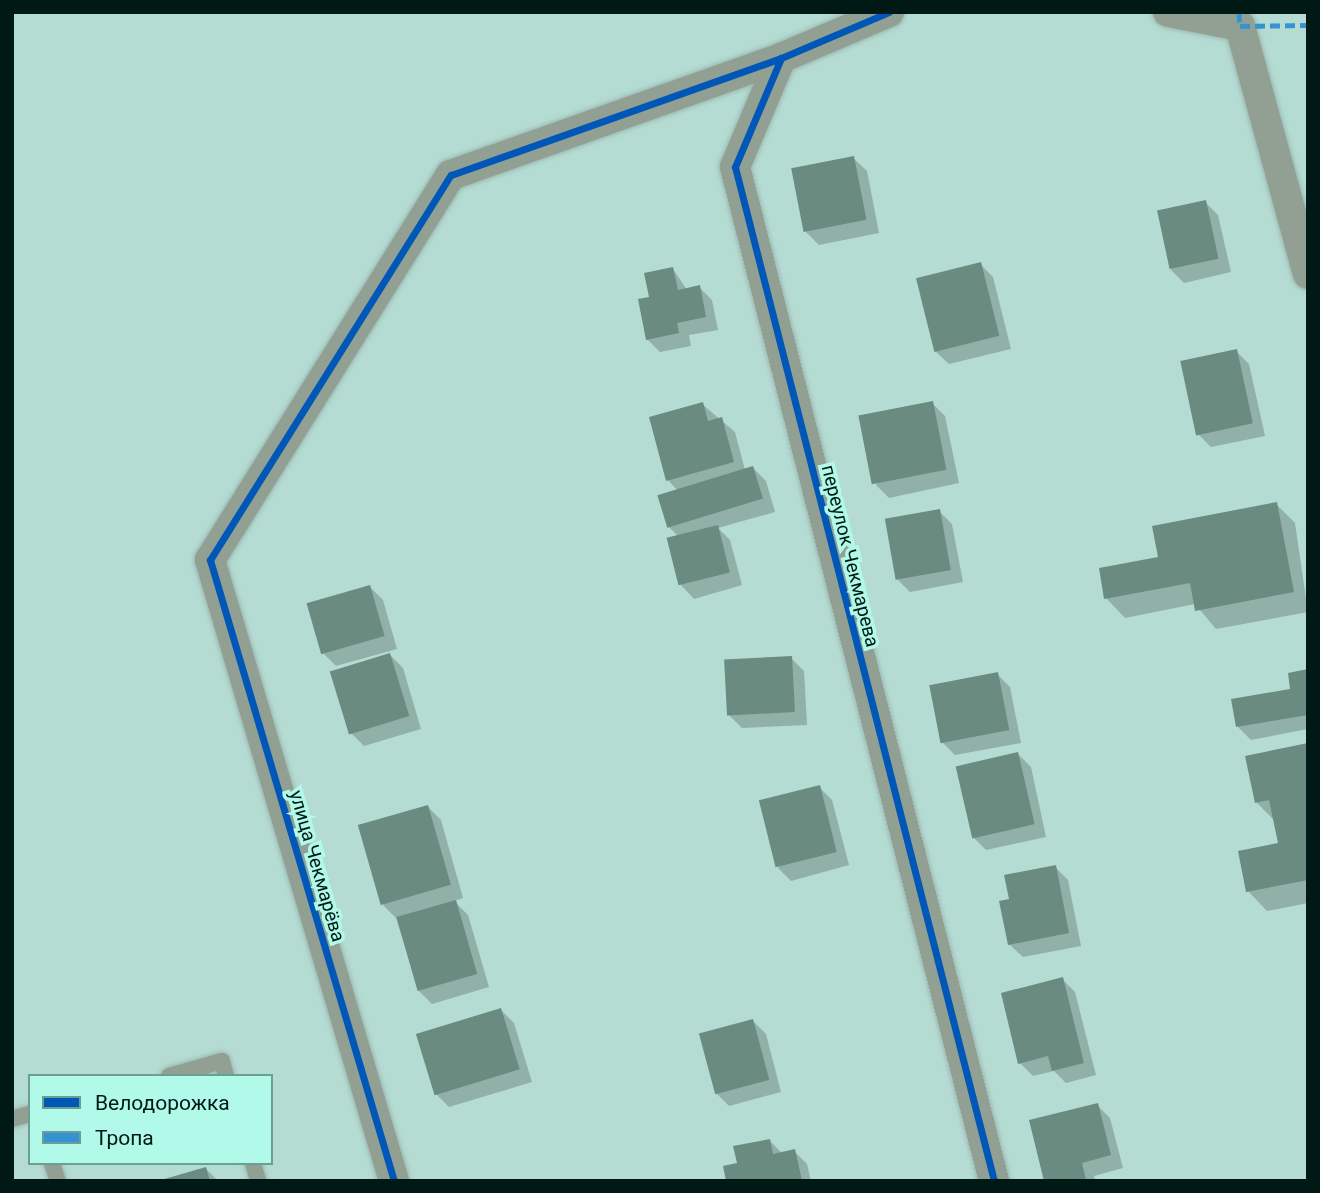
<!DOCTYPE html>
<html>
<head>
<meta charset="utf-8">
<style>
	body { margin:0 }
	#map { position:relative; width:1320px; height:1193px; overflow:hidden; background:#b5dcd3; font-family:Roboto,sans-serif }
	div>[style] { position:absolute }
	.shadow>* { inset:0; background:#0003 }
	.building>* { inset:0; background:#698b80; transform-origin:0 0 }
	.roads { filter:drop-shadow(0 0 2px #9bb9b3) drop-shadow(0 0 2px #9bb9b3) }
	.service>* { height:16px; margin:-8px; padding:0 8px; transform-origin:8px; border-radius:8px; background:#91a092 }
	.minor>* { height:30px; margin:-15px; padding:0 15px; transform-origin:15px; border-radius:15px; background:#91a092 }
	.quiet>* { height:5px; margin-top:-2.5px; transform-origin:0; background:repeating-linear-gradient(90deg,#3693d3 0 10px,transparent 0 15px) }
	.cycleway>* { height:7px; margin:-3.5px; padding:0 3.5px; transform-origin:3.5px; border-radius:3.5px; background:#0057b8 }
	span { translate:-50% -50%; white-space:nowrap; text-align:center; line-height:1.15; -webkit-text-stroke:7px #b1f9e9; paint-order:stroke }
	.street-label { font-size:19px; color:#001914 }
	.frame { position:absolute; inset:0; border:14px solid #001914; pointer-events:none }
	.legend { position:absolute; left:28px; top:1074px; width:245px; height:91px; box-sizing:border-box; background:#b1f9e9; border:2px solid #6a9f94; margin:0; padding:9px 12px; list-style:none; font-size:21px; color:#001914 }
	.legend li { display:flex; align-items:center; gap:14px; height:35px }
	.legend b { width:35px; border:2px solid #6a9f94 }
</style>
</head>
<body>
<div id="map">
	<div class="shadow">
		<i style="clip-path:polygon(853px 158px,867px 171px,879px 233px,819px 245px,806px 232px)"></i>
		<i style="clip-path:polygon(1205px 202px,1218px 215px,1231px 272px,1184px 283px,1171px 270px)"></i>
		<i style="clip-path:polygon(980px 264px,993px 277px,1011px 349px,949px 364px,935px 351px)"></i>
		<i style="clip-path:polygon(673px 269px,687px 290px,699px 287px,712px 300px,718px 330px,689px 335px,691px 346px,660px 352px,647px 339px,651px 298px)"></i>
		<i style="clip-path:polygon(1236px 351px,1249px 364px,1265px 436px,1211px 447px,1198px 434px)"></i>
		<i style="clip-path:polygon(932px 403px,945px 416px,959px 483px,889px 498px,876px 485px)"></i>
		<i style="clip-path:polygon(702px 404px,735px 432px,745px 470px,753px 468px,766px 481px,775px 512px,718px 528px,730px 540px,742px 585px,694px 599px,681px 585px,680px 538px,668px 526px,677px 490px,668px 480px)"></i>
		<i style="clip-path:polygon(1276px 504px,1295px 523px,1308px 612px,1216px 629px,1195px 604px,1125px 618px,1106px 598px,1160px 558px)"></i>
		<i style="clip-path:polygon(939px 511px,952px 524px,963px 582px,910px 592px,897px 579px)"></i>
		<i style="clip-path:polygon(370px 587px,383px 600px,397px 649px,336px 666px,323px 653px)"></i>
		<i style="clip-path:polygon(390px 655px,403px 668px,421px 729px,364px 746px,351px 733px)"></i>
		<i style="clip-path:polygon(791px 658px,804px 671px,807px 725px,742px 728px,729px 715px)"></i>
		<i style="clip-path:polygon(1308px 671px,1308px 729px,1251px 740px,1238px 727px,1292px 690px)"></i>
		<i style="clip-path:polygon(997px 674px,1010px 687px,1021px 743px,955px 755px,942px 742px)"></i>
		<i style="clip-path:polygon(1308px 745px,1308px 903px,1267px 911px,1248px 891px,1280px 844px,1275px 821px,1256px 802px)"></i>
		<i style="clip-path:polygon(1018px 754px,1031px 767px,1046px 837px,986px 850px,973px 837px)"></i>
		<i style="clip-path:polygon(819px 787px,832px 800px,849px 865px,791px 881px,778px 868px)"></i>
		<i style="clip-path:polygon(428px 807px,441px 820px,463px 898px,454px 901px,468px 915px,489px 987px,432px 1004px,419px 991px,396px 918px,383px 905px)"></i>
		<i style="clip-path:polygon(1055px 867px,1068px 880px,1081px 946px,1023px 957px,1009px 944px,1011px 900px)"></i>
		<i style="clip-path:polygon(1062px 979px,1075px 992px,1096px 1075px,1066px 1083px,1054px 1071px,1033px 1076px,1020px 1063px)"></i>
		<i style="clip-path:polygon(501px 1010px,514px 1023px,532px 1082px,449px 1107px,436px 1094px)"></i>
		<i style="clip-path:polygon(753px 1021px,766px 1034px,781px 1092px,729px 1106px,716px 1093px)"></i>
		<i style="clip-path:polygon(1097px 1105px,1110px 1118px,1123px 1168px,1094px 1176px,1095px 1181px,1045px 1181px)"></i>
		<i style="clip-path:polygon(770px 1141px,782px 1153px,794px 1151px,807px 1164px,811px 1181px,728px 1181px)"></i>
		<i style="clip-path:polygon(206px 1169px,218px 1181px,165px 1181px)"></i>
	</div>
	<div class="building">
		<i style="left:854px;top:156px;width:65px;height:64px;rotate:79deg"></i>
		<i style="left:1206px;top:200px;width:60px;height:50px;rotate:78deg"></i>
		<i style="left:981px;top:262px;width:76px;height:67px;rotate:76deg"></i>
		<i style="clip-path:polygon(673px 267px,678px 290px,700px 285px,706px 317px,677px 323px,679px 333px,646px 340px,638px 299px,649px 297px,644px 273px)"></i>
		<i style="left:1237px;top:349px;width:76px;height:58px;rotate:78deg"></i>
		<i style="left:933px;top:401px;width:70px;height:76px;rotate:79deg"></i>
		<i style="clip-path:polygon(703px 402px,708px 421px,722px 417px,734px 462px,666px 481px,649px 417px)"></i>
		<i style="left:753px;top:466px;width:34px;height:100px;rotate:73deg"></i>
		<i style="clip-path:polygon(1277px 502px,1294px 592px,1195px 611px,1190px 583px,1104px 599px,1099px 568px,1158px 557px,1152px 526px)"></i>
		<i style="left:940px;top:509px;width:62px;height:56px;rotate:80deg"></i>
		<i style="left:718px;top:525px;width:49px;height:53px;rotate:76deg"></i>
		<i style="left:370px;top:585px;width:53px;height:66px;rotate:74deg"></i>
		<i style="left:390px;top:653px;width:66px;height:63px;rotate:73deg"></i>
		<i style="left:792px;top:656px;width:56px;height:68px;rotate:87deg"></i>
		<i style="clip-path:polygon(1308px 669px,1308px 715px,1236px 727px,1231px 699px,1290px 689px,1288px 673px)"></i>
		<i style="left:998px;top:672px;width:59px;height:70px;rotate:79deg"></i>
		<i style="clip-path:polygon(1308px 743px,1308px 880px,1246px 892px,1238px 851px,1278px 843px,1269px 800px,1255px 803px,1245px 756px)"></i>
		<i style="left:1018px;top:752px;width:74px;height:64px;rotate:77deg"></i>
		<i style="left:820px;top:785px;width:69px;height:63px;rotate:76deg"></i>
		<i style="left:428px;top:805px;width:83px;height:73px;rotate:74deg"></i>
		<i style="clip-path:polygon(1056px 865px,1069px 933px,1008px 945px,999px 901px,1009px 899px,1004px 875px)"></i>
		<i style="left:456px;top:900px;width:77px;height:62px;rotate:74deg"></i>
		<i style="clip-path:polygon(1063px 977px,1084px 1063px,1052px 1071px,1048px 1056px,1018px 1064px,1001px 993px)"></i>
		<i style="left:501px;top:1008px;width:64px;height:89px;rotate:73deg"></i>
		<i style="left:753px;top:1019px;width:63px;height:56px;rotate:75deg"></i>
		<i style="clip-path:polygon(1098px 1103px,1111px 1155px,1082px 1163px,1086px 1180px,1044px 1181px,1029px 1120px)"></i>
		<i style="clip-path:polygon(770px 1139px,773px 1154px,795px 1149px,802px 1181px,726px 1181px,723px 1166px,737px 1163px,733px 1146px)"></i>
		<i style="clip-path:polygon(206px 1167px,210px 1181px,162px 1181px,161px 1180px)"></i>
	</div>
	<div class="roads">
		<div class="service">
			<i style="left:169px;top:1076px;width:55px;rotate:-15.8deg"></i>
			<i style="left:222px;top:1061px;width:16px;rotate:75deg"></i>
			<i style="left:12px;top:1119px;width:19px;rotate:-16deg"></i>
			<i style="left:52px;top:1163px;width:19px;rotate:72deg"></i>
			<i style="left:253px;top:1163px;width:19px;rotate:74deg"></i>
		</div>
		<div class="minor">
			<i style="left:889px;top:12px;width:117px;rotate:156.9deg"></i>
			<i style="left:781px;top:58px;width:118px;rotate:112.9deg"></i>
			<i style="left:735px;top:167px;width:1047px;rotate:75.67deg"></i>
			<i style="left:1168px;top:12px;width:73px;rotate:11deg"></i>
			<i style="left:1240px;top:26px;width:257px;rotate:74.7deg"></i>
			<i style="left:394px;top:1181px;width:648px;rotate:-106.5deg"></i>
			<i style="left:210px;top:560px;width:454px;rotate:-58deg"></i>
			<i style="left:451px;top:175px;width:350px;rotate:-19.5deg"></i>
		</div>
	</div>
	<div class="quiet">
		<i style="left:1239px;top:12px;width:14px;rotate:86deg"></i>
		<i style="left:1240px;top:26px;width:68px;rotate:-0.8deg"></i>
	</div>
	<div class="cycleway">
		<i style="left:889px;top:12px;width:117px;rotate:156.9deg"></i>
		<i style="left:781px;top:58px;width:118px;rotate:112.9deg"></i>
		<i style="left:735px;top:167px;width:1047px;rotate:75.67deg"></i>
		<i style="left:394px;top:1181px;width:648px;rotate:-106.5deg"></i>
		<i style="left:210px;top:560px;width:454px;rotate:-58deg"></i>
		<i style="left:451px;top:175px;width:350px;rotate:-19.5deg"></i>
	</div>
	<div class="street-label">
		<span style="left:850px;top:556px;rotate:76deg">переулок Чекмарева</span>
		<span style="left:317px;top:866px;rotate:74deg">улица Чекмарёва</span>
	</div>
	<div class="frame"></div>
	<ul class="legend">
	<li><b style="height:9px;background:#0057b8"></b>Велодорожка</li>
	<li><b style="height:9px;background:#3693d3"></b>Тропа</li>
	</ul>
</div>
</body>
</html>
